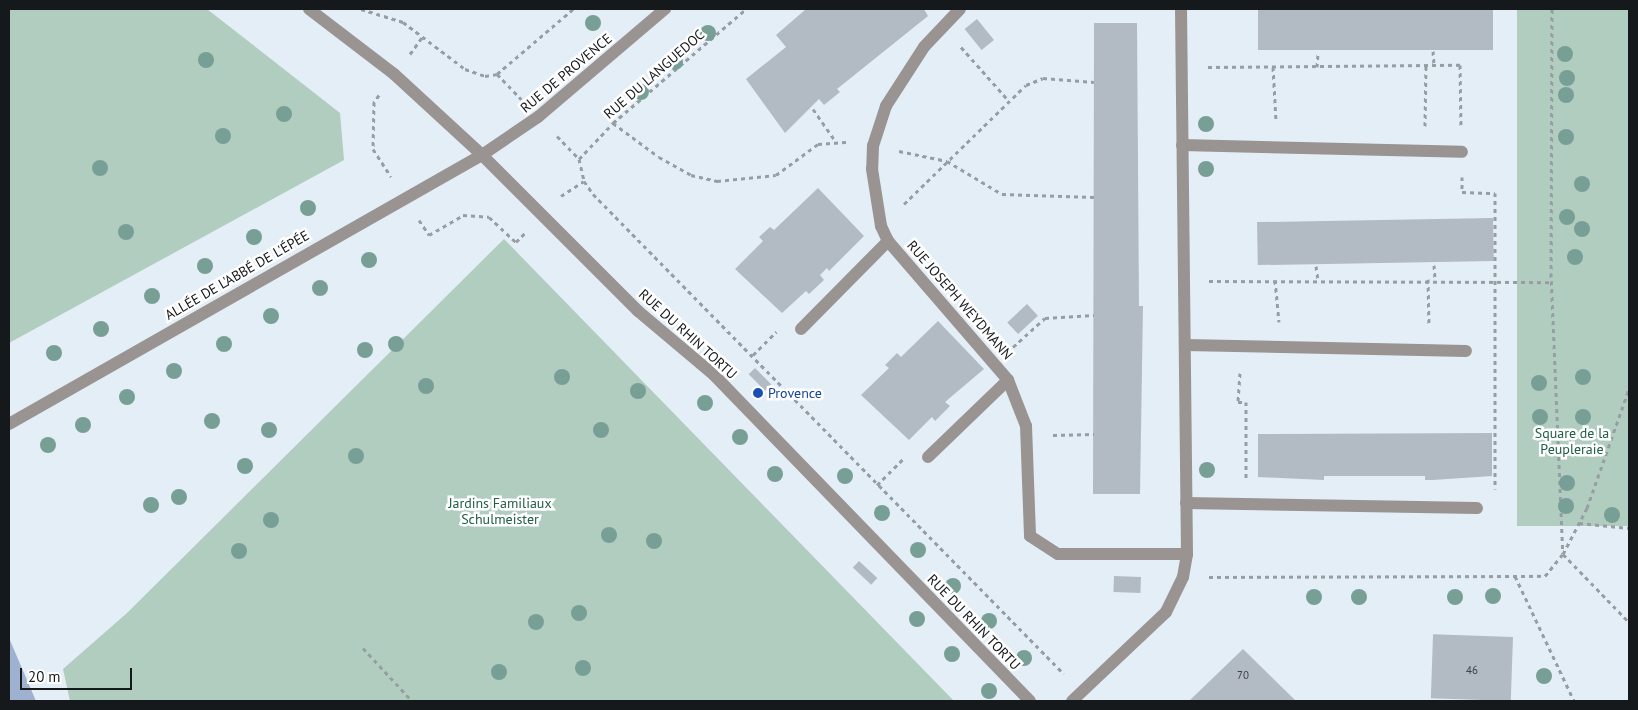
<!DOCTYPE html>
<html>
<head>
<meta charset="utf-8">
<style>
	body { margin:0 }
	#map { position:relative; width:1638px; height:710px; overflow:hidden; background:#e4eef6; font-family:"PT Sans",sans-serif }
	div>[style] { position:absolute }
	.green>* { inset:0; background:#b1cdbf; transform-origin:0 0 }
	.water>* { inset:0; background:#9eb1ce }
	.building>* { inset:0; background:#b2bbc3; transform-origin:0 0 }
	.path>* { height:3px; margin-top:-1.5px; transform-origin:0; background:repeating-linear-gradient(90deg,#969ea4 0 4px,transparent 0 8px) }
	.service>* { height:12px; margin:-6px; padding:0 6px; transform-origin:6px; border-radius:6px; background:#999491 }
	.minor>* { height:12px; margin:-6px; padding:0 6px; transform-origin:6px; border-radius:6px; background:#999491 }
	.tertiary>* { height:12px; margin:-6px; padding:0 6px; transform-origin:6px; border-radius:6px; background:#999491 }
	.trees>* { width:16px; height:16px; margin:-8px; border-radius:50%; background:#789f95 }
	.dots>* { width:14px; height:14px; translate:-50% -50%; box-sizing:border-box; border:2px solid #fff; border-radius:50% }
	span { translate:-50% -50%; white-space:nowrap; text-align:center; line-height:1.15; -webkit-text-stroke:5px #fff; paint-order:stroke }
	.number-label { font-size:11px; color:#3d4246 }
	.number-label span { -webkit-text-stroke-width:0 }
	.street-label { font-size:14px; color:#16191c }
	.transit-label { font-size:14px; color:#164399 }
	.left { translate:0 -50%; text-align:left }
	.park-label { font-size:14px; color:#205e45 }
	.frame { position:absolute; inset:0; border:10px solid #16191c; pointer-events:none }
	.scale { position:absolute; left:20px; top:668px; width:112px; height:22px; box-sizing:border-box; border:2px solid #16191c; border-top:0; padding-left:6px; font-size:15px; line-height:18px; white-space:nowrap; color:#16191c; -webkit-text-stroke:4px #fff; paint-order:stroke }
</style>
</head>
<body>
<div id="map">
	<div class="green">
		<i style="clip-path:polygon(9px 9px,207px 9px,340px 113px,344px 160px,9px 343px)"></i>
		<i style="left:1517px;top:9px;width:112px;height:517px"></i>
		<i style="clip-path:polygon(504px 239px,954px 701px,70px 701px,63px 669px,127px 613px)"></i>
	</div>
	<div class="water">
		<i style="clip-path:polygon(9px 638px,36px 701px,9px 701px)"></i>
	</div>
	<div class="building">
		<i style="clip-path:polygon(806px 9px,924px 9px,928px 16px,837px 89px,840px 92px,824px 105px,819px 99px,785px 133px,746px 79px,786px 47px,776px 35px)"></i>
		<i style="left:1258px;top:9px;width:235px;height:41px"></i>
		<i style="left:977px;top:19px;width:27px;height:16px;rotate:51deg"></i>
		<i style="clip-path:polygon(1094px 23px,1137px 23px,1139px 306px,1143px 306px,1140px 494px,1093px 494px)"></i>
		<i style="clip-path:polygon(818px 188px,864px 236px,829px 271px,827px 268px,820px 275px,824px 280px,809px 294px,806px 291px,782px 313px,735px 269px,763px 241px,759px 237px,770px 227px,774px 230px)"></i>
		<i style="left:1493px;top:218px;width:43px;height:236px;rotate:89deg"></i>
		<i style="left:1027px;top:304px;width:16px;height:27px;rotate:47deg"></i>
		<i style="clip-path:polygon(938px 321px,984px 369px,945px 402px,950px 406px,935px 421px,932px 417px,909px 440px,861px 395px,889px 368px,885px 365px,897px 353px,901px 357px)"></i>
		<i style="left:755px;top:368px;width:23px;height:9px;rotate:45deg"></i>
		<i style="clip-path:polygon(1492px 433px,1492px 476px,1433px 480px,1425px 480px,1425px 476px,1324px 476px,1324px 480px,1258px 477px,1258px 434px)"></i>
		<i style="left:859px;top:561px;width:25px;height:9px;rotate:43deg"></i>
		<i style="left:1114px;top:576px;width:27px;height:16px;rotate:2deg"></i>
		<i style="left:1513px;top:637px;width:64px;height:80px;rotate:92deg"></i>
		<i style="clip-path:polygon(1243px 649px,1296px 701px,1189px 701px)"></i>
	</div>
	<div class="path">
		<i style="left:361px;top:9px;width:44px;rotate:17.2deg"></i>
		<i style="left:403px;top:22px;width:78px;rotate:37.2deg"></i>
		<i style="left:465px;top:69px;width:21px;rotate:19deg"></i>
		<i style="left:485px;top:76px;width:12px;rotate:-9deg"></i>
		<i style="left:1552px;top:9px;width:264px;rotate:90.2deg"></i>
		<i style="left:1551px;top:273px;width:281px;rotate:87.6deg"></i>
		<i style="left:1563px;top:554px;width:95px;rotate:45.9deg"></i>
		<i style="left:961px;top:47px;width:72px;rotate:48.4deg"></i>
		<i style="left:1433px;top:51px;width:13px;rotate:86deg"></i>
		<i style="left:410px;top:54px;width:22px;rotate:-54deg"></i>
		<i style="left:1208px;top:67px;width:252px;rotate:-0.5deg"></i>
		<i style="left:1460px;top:65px;width:61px;rotate:89.1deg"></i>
		<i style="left:1273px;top:67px;width:54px;rotate:86.8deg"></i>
		<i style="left:1317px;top:67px;width:14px;rotate:-86deg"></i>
		<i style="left:497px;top:74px;width:35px;rotate:46deg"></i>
		<i style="left:497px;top:74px;width:100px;rotate:-40.5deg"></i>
		<i style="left:379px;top:95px;width:9px;rotate:126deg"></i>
		<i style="left:374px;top:102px;width:47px;rotate:91.2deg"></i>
		<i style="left:373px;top:149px;width:33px;rotate:57deg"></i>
		<i style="left:813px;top:109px;width:38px;rotate:55deg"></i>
		<i style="left:613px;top:123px;width:57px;rotate:36.5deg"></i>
		<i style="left:659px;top:157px;width:37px;rotate:29deg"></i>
		<i style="left:691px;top:175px;width:27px;rotate:13deg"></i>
		<i style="left:717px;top:181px;width:59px;rotate:-5.8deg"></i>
		<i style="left:776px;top:175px;width:52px;rotate:-36.4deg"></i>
		<i style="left:818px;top:144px;width:31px;rotate:-4deg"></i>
		<i style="left:1425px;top:126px;width:62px;rotate:-89.1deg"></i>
		<i style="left:557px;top:136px;width:32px;rotate:46deg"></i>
		<i style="left:579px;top:159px;width:23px;rotate:77deg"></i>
		<i style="left:584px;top:181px;width:16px;rotate:55deg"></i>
		<i style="left:593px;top:194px;width:672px;rotate:45.54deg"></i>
		<i style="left:899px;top:151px;width:49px;rotate:11.8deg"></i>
		<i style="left:947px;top:161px;width:64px;rotate:31deg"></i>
		<i style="left:1002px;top:194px;width:92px;rotate:1.9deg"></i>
		<i style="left:579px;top:159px;width:50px;rotate:-46.6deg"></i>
		<i style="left:613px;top:123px;width:175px;rotate:-40.6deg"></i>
		<i style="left:1462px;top:177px;width:15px;rotate:90deg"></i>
		<i style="left:1462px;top:192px;width:33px;rotate:2deg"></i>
		<i style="left:1495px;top:193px;width:296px;rotate:90deg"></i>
		<i style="left:561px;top:196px;width:27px;rotate:-33deg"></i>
		<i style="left:904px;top:204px;width:170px;rotate:-44.3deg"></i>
		<i style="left:1026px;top:85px;width:18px;rotate:-22deg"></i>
		<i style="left:1043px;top:78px;width:51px;rotate:4.5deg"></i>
		<i style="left:419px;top:220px;width:18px;rotate:56deg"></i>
		<i style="left:429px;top:235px;width:39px;rotate:-30deg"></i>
		<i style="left:463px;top:215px;width:26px;rotate:4deg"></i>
		<i style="left:489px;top:217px;width:37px;rotate:43deg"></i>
		<i style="left:516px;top:242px;width:13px;rotate:-45deg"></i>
		<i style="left:1434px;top:265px;width:15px;rotate:86deg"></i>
		<i style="left:1316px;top:266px;width:14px;rotate:82deg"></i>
		<i style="left:1428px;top:279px;width:46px;rotate:88.8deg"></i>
		<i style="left:1275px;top:280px;width:42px;rotate:84.6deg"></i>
		<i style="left:1209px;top:281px;width:342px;rotate:0.2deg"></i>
		<i style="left:1013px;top:347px;width:43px;rotate:-42.2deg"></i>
		<i style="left:1045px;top:318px;width:49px;rotate:-3.5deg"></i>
		<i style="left:753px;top:355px;width:33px;rotate:-45deg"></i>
		<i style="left:1240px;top:373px;width:29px;rotate:94deg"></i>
		<i style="left:1238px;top:402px;width:8px"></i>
		<i style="left:1246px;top:402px;width:77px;rotate:90deg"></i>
		<i style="left:1053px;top:435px;width:41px;rotate:-1.4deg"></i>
		<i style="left:877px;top:485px;width:37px;rotate:-45deg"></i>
		<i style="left:1579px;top:523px;width:50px;rotate:5.7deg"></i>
		<i style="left:1515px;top:576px;width:138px;rotate:64.7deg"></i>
		<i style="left:1209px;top:577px;width:336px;rotate:-0.2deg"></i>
		<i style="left:1545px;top:576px;width:28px;rotate:-51deg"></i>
		<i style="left:1563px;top:554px;width:52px;rotate:-62.4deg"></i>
		<i style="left:1587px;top:508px;width:126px;rotate:-70.6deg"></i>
		<i style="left:363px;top:648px;width:72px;rotate:47.2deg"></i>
	</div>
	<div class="service">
		<i style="left:1182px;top:145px;width:280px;rotate:1.4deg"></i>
		<i style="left:801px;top:329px;width:124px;rotate:-45.3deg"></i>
		<i style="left:1185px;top:345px;width:281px;rotate:1.2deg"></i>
		<i style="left:928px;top:457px;width:111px;rotate:-43.9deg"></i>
		<i style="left:1186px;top:503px;width:291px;rotate:1deg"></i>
	</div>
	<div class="minor">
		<i style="left:960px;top:9px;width:52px;rotate:133.5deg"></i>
		<i style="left:924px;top:47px;width:70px;rotate:122.8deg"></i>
		<i style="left:886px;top:106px;width:42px;rotate:108deg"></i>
		<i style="left:873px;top:146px;width:23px;rotate:92deg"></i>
		<i style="left:872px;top:169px;width:58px;rotate:81deg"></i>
		<i style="left:881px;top:226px;width:17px;rotate:65deg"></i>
		<i style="left:888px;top:241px;width:184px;rotate:49.2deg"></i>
		<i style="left:1008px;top:380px;width:49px;rotate:68.6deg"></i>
		<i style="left:1026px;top:426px;width:110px;rotate:87.9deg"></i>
		<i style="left:1030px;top:536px;width:33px;rotate:33deg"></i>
		<i style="left:1058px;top:554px;width:129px"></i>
		<i style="left:1072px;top:701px;width:129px;rotate:-43.4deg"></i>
		<i style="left:1166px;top:612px;width:39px;rotate:-64deg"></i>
		<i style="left:1183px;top:577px;width:23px;rotate:-80deg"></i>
		<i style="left:1187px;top:554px;width:545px;rotate:-90.63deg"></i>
	</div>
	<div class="tertiary">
		<i style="left:309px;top:9px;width:107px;rotate:37.4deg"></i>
		<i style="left:394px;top:74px;width:120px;rotate:42.6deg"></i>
		<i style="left:482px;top:155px;width:221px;rotate:45deg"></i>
		<i style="left:638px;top:311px;width:99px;rotate:40.1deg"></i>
		<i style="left:714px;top:375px;width:454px;rotate:45.9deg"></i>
		<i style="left:9px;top:424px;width:544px;rotate:-29.63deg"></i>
		<i style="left:482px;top:155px;width:68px;rotate:-34.2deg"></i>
		<i style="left:538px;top:117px;width:167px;rotate:-40.4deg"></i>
	</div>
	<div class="trees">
		<i style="left:593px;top:23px"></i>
		<i style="left:708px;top:33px"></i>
		<i style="left:1565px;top:54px"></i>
		<i style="left:206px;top:60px"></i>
		<i style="left:675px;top:62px"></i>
		<i style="left:1567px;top:78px"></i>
		<i style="left:641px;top:92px"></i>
		<i style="left:1566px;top:95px"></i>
		<i style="left:284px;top:114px"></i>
		<i style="left:1206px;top:124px"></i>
		<i style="left:223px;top:136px"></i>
		<i style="left:1566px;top:137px"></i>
		<i style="left:100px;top:168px"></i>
		<i style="left:1206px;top:169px"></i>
		<i style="left:1582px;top:184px"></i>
		<i style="left:308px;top:208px"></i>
		<i style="left:1567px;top:217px"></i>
		<i style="left:1582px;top:229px"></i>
		<i style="left:126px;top:232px"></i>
		<i style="left:254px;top:237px"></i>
		<i style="left:1575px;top:257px"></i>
		<i style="left:369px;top:260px"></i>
		<i style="left:205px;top:266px"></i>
		<i style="left:320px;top:288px"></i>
		<i style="left:152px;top:296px"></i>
		<i style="left:271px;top:316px"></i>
		<i style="left:101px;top:329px"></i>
		<i style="left:224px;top:344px"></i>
		<i style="left:396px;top:344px"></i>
		<i style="left:365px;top:350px"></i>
		<i style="left:54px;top:353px"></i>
		<i style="left:174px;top:371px"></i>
		<i style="left:562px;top:377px"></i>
		<i style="left:1583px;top:377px"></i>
		<i style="left:1539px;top:383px"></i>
		<i style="left:426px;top:386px"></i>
		<i style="left:638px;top:391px"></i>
		<i style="left:127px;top:397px"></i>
		<i style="left:705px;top:403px"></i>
		<i style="left:1540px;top:417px"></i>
		<i style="left:1583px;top:417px"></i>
		<i style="left:212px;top:421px"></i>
		<i style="left:83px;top:425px"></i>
		<i style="left:269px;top:430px"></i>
		<i style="left:601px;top:430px"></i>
		<i style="left:740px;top:437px"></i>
		<i style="left:48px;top:445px"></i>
		<i style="left:356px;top:456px"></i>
		<i style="left:245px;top:466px"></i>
		<i style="left:1207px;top:470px"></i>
		<i style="left:775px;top:474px"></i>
		<i style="left:845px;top:476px"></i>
		<i style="left:1567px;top:483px"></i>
		<i style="left:179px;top:497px"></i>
		<i style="left:151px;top:505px"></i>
		<i style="left:1566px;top:506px"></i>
		<i style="left:882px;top:513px"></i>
		<i style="left:1612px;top:515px"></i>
		<i style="left:271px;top:520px"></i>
		<i style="left:609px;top:535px"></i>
		<i style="left:654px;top:541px"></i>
		<i style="left:918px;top:550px"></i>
		<i style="left:239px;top:551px"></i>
		<i style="left:953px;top:586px"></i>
		<i style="left:1493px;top:596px"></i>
		<i style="left:1314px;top:597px"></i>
		<i style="left:1359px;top:597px"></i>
		<i style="left:1455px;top:597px"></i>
		<i style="left:579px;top:613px"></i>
		<i style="left:917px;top:619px"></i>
		<i style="left:989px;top:621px"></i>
		<i style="left:536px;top:622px"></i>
		<i style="left:952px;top:654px"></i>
		<i style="left:1024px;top:658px"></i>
		<i style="left:583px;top:668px"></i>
		<i style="left:499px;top:672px"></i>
		<i style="left:1544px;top:676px"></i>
		<i style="left:989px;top:691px"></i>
	</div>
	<div class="dots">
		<i style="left:758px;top:393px;background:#1a4fb4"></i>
	</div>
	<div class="number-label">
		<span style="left:1472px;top:670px">46</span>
		<span style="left:1243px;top:675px">70</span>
	</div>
	<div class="street-label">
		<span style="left:566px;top:73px;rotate:-40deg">RUE DE PROVENCE</span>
		<span style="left:654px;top:74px;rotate:-41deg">RUE DU LANGUEDOC</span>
		<span style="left:237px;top:275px;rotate:-30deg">ALLÉE DE L'ABBÉ DE L'ÉPÉE</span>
		<span style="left:960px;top:300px;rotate:49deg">RUE JOSEPH WEYDMANN</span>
		<span style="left:688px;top:334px;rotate:42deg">RUE DU RHIN TORTU</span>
		<span style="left:974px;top:622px;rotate:46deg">RUE DU RHIN TORTU</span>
	</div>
	<div class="transit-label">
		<span class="left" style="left:768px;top:393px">Provence</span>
	</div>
	<div class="park-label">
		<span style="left:1572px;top:441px">Square de la<br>Peupleraie</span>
		<span style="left:500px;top:511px">Jardins Familiaux<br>Schulmeister</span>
	</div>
	<div class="frame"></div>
	<div class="scale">20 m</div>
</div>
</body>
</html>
